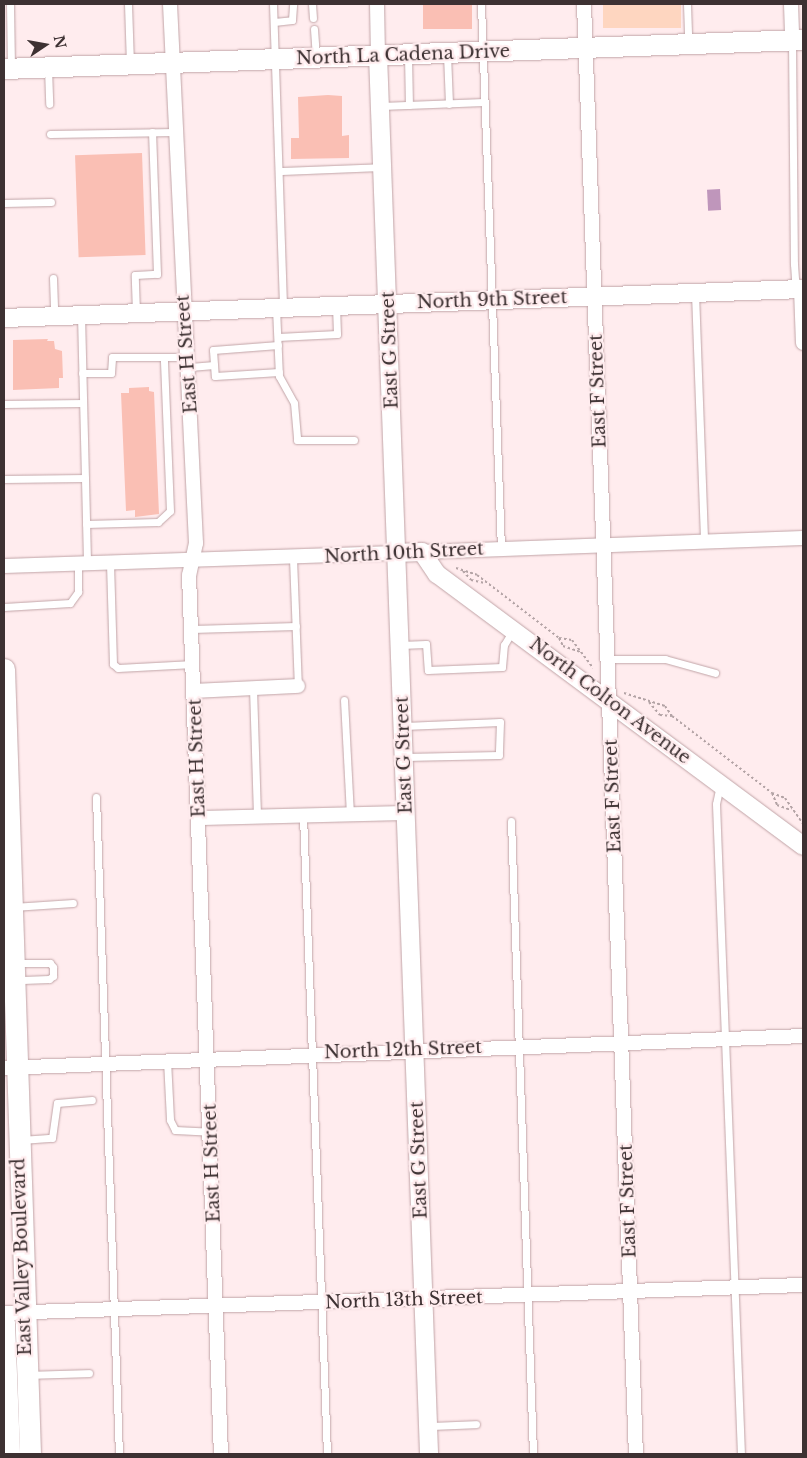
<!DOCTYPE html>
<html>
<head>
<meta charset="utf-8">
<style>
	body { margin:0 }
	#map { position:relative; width:807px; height:1458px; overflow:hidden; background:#ffecee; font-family:"Libre Baskerville",serif }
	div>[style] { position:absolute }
	.green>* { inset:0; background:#fed6c0; transform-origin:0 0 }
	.water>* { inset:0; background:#bf96bb; transform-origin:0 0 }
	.building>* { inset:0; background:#fabfb4; transform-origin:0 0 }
	.path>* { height:2px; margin-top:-1px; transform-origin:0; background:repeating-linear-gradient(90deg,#b3a3a5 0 2.5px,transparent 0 5px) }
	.roads { filter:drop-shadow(0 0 1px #c1a4a7) drop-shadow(0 0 1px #c1a4a7) }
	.service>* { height:7px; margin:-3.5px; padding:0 3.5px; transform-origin:3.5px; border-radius:3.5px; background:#fff }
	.minor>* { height:14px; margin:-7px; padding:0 7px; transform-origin:7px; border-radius:7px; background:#fff }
	.tertiary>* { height:18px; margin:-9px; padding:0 9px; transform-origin:9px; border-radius:9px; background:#fff }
	.secondary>* { height:20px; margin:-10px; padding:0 10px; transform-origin:10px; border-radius:10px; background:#fff }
	.primary>* { height:21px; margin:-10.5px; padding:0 10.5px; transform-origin:10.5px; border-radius:10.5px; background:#fff }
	span { translate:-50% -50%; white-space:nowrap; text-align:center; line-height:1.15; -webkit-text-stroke:4.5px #ffecee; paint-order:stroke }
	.street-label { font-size:18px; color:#3d3132 }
	.frame { position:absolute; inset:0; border:5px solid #3d3132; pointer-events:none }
	.north { position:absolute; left:20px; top:20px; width:50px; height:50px; -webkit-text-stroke:4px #ffecee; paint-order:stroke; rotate:78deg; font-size:14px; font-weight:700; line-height:20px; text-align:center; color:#3d3132 }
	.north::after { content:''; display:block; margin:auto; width:18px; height:22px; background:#3d3132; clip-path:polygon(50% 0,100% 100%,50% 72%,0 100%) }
</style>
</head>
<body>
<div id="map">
	<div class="green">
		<i style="left:603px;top:4px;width:78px;height:24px"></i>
	</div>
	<div class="water">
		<i style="left:720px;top:189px;width:21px;height:13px;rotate:87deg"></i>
	</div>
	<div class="building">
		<i style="left:423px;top:4px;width:49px;height:25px"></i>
		<i style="clip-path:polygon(328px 95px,342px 96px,342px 136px,349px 135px,349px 158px,291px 159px,291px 138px,299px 138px,298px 97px)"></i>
		<i style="left:142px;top:153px;width:102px;height:67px;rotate:88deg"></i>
		<i style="clip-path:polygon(48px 339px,47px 341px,54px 341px,55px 349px,62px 351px,63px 378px,59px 378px,59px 388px,13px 390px,13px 340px)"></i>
		<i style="clip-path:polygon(149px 387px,149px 391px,154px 392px,159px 514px,135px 517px,135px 510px,126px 511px,121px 393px,129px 393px,129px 388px)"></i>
	</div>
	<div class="path">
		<i style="left:456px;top:568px;width:22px;rotate:18deg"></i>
		<i style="left:477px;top:575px;width:103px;rotate:37.5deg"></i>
		<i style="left:559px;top:638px;width:13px;rotate:9deg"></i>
		<i style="left:572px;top:640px;width:35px;rotate:53deg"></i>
		<i style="left:463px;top:571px;width:12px;rotate:48deg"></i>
		<i style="left:471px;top:580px;width:14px;rotate:12deg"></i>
		<i style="left:559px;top:638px;width:9px;rotate:63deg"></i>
		<i style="left:563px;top:646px;width:18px;rotate:19deg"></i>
		<i style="left:624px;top:693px;width:43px;rotate:17.6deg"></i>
		<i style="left:665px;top:706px;width:12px;rotate:55deg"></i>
		<i style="left:672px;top:716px;width:126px;rotate:37.6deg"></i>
		<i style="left:772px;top:793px;width:14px;rotate:21deg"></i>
		<i style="left:785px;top:798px;width:32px;rotate:55deg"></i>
		<i style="left:649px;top:702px;width:17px;rotate:50deg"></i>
		<i style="left:660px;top:715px;width:12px;rotate:5deg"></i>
		<i style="left:772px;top:793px;width:13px;rotate:67deg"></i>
		<i style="left:777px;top:805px;width:15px;rotate:20deg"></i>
	</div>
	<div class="roads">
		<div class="service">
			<i style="left:10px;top:4px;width:64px;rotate:89.1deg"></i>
			<i style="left:128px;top:4px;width:59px;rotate:88.1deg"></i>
			<i style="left:273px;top:4px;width:303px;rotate:88.1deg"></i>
			<i style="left:312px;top:4px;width:14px;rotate:86deg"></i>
			<i style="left:481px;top:4px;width:545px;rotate:87.9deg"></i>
			<i style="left:687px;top:4px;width:38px;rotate:88deg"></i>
			<i style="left:274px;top:22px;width:18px;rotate:-6deg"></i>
			<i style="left:292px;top:20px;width:16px;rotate:-86deg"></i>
			<i style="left:314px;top:29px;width:27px;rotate:86deg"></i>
			<i style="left:792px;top:41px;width:223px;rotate:89.5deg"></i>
			<i style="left:794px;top:264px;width:16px;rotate:86deg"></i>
			<i style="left:795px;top:280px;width:8px;rotate:50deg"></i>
			<i style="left:447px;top:54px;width:50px;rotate:87.7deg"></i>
			<i style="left:408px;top:55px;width:50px;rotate:88.9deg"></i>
			<i style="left:48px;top:68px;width:36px;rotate:88deg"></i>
			<i style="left:381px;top:106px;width:103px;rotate:-2.2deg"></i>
			<i style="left:50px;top:134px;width:125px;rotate:-0.9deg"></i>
			<i style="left:279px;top:171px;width:104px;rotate:-2.2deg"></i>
			<i style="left:4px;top:203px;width:47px;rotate:-1.2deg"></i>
			<i style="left:53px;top:278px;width:37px;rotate:88deg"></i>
			<i style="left:695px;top:293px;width:248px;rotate:87.9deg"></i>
			<i style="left:276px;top:308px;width:68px;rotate:87.5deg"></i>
			<i style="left:279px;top:376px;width:31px;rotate:61deg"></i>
			<i style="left:294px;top:403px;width:37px;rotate:85deg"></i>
			<i style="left:297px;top:440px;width:57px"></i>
			<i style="left:136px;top:312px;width:37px;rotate:-92deg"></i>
			<i style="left:135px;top:275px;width:22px;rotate:-3deg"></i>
			<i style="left:157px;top:274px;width:142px;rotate:-92deg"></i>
			<i style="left:81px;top:315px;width:248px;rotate:88.6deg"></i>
			<i style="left:278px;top:337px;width:59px;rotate:-2.9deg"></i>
			<i style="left:337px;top:334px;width:28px;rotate:-92deg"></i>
			<i style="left:278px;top:345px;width:65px;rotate:175.6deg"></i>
			<i style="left:213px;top:350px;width:26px;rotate:86deg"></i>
			<i style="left:215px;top:376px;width:64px;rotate:-3.6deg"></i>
			<i style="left:190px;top:367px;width:24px;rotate:-5deg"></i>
			<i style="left:82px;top:373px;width:29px"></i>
			<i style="left:111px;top:373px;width:16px;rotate:-86deg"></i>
			<i style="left:112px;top:357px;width:77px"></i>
			<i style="left:4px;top:404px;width:79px;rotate:-0.7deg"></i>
			<i style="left:4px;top:479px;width:81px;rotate:-0.7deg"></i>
			<i style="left:86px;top:524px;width:72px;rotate:-1.6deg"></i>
			<i style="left:158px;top:522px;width:16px;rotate:-43deg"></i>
			<i style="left:170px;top:511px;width:152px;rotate:-92.3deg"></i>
			<i style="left:293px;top:558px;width:128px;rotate:87.8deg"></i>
			<i style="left:110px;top:563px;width:101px;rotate:88.3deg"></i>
			<i style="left:113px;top:664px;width:6px;rotate:39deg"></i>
			<i style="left:118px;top:668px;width:75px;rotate:-3.1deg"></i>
			<i style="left:4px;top:607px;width:66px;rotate:-3.5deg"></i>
			<i style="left:70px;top:603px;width:14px;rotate:-54deg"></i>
			<i style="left:78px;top:592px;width:28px;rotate:-90deg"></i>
			<i style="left:192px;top:629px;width:104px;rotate:-1.7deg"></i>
			<i style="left:400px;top:645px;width:26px;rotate:-2deg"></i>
			<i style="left:426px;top:644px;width:26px;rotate:86deg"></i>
			<i style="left:428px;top:670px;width:74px;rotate:-2.3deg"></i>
			<i style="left:502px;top:667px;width:22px;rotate:-85deg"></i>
			<i style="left:504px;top:645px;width:17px;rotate:-59deg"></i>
			<i style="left:608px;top:659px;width:57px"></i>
			<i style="left:665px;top:659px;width:52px;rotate:15.6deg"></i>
			<i style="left:253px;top:688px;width:128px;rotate:88.2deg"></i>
			<i style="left:344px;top:700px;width:114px;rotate:87deg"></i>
			<i style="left:404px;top:726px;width:96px;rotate:-2.4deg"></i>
			<i style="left:500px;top:722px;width:33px;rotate:92deg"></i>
			<i style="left:499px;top:755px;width:94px;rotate:178.8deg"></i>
			<i style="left:720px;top:785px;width:19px;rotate:102deg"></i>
			<i style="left:716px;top:804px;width:650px;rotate:87.8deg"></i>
			<i style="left:96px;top:797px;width:657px;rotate:88deg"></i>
			<i style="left:303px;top:815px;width:639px;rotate:87.85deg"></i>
			<i style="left:511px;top:821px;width:633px;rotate:88.01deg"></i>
			<i style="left:13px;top:907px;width:60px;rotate:-3.8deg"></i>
			<i style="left:15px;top:963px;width:35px"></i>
			<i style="left:50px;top:963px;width:5px;rotate:53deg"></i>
			<i style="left:53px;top:967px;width:9px;rotate:90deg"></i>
			<i style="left:53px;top:976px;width:5px;rotate:143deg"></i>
			<i style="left:49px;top:979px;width:33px;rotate:178deg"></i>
			<i style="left:167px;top:1060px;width:60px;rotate:87.1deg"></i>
			<i style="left:170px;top:1120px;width:11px;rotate:63deg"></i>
			<i style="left:175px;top:1130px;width:35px;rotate:3deg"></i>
			<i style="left:21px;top:1140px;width:31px;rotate:-4deg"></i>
			<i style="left:52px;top:1138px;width:35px;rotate:-82deg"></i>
			<i style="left:57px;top:1103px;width:35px;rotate:-5deg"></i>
			<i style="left:29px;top:1375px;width:60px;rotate:-1.9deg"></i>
			<i style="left:429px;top:1426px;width:47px;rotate:-2.4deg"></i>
		</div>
		<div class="minor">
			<i style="left:170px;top:4px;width:540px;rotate:87.24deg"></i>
			<i style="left:196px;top:543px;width:33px;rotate:102deg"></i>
			<i style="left:189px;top:575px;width:880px;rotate:87.92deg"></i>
			<i style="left:377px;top:4px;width:51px;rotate:88.9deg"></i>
			<i style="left:584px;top:4px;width:1451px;rotate:87.95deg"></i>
			<i style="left:791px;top:4px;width:37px;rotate:88deg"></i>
			<i style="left:801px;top:289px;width:54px;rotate:87.9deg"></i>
			<i style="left:422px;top:552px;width:381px;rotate:-2.1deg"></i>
			<i style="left:4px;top:566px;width:391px;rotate:-1.9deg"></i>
			<i style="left:195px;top:691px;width:103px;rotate:-2.8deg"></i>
			<i style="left:199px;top:818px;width:208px;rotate:-1.4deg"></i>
			<i style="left:4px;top:1068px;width:800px;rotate:-2.29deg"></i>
			<i style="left:4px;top:1313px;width:799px;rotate:-2.01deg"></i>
		</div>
		<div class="tertiary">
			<i style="left:378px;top:55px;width:1400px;rotate:87.91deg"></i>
			<i style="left:4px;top:318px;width:800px;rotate:-2.08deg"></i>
			<i style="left:395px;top:553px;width:27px;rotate:-2deg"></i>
			<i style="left:422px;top:552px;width:27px;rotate:56deg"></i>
			<i style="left:437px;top:574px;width:456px;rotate:36.6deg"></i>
		</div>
		<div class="secondary">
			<i style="left:4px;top:69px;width:800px;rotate:-2.08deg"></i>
		</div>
		<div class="primary">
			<i style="left:4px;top:669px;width:785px;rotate:88.1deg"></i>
			<i style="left:4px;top:1322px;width:132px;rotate:87.8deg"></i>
		</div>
	</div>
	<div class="street-label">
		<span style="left:403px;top:55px;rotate:-2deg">North La Cadena Drive</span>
		<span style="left:492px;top:300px;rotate:-2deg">North 9th Street</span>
		<span style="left:390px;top:350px;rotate:-92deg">East G Street</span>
		<span style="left:187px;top:354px;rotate:-94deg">East H Street</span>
		<span style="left:598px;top:391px;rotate:-92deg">East F Street</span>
		<span style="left:404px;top:553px;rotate:-3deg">North 10th Street</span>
		<span style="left:610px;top:701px;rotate:37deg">North Colton Avenue</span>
		<span style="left:404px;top:755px;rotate:-92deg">East G Street</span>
		<span style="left:197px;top:758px;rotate:-92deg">East H Street</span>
		<span style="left:613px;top:796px;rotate:-92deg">East F Street</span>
		<span style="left:403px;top:1050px;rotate:-2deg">North 12th Street</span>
		<span style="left:419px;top:1160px;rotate:-92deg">East G Street</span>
		<span style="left:212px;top:1163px;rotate:-92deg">East H Street</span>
		<span style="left:628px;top:1201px;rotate:-92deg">East F Street</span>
		<span style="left:22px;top:1257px;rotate:-92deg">East Valley Boulevard</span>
		<span style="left:404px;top:1300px;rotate:-2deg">North 13th Street</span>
	</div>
	<div class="frame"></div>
	<div class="north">N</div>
</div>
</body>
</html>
